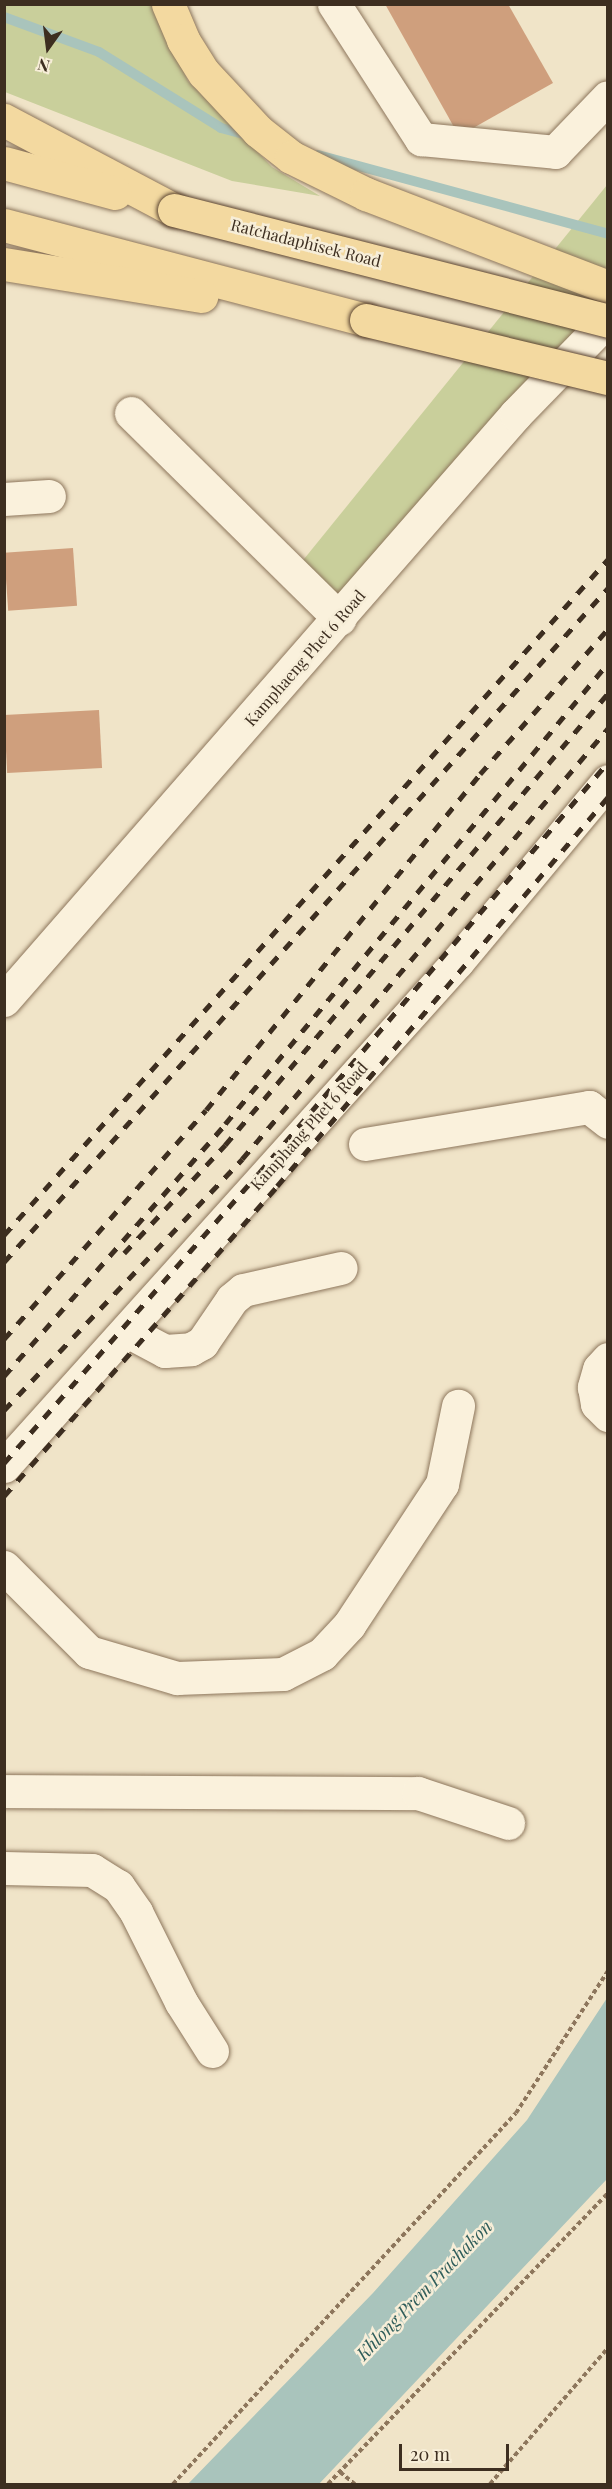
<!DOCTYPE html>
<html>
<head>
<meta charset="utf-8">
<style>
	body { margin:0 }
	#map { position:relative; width:612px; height:2489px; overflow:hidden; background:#f0e4c8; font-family:"Playfair Display",serif }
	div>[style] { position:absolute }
	.green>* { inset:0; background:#c9cf9b }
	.water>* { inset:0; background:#a9c4bc }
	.stream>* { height:10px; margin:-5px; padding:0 5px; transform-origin:5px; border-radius:5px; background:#a9c4bc }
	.building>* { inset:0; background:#cf9f7d; transform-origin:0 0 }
	.path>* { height:4px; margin-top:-2px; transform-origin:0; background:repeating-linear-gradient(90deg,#8d765c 0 4.5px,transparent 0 7.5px) }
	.roads { filter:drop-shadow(0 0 2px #8d765c) drop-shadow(0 0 2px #8d765c) }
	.minor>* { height:33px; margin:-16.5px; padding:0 16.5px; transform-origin:16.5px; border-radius:16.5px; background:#faf1dc }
	.major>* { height:33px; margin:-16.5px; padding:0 16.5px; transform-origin:16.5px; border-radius:16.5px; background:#f3d9a0 }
	.rail>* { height:4.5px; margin-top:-2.25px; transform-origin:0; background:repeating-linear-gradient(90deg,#3d2e20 0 10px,transparent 0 20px) }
	.bridges { filter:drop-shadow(0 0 2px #5b4430) drop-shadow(0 0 2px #5b4430) }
	.major-bridge>* { height:33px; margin:-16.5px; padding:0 16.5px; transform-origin:16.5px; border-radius:16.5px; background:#f3d9a0 }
	span { translate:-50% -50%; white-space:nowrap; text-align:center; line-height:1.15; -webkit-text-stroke:5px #f7eed8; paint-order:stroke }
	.street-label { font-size:16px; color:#3d2e20 }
	.water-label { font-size:18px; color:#2f5d5a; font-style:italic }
	.frame { position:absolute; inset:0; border:6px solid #3d2e20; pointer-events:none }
	.north { position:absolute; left:18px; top:18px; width:60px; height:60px; -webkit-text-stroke:4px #f7eed8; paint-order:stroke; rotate:194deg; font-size:16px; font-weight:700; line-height:24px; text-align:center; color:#3d2e20 }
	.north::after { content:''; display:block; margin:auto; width:21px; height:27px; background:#3d2e20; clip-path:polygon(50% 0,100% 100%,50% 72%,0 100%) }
	.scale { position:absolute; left:399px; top:2444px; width:110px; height:27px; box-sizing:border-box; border:3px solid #3d2e20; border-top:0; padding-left:8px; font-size:18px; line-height:21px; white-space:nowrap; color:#3d2e20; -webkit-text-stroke:4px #f7eed8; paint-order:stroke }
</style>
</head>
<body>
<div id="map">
	<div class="green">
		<i style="clip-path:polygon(4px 5px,152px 5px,188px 81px,272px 167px,320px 196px,232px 181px,5px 92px)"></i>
		<i style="clip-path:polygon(607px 185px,607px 302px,339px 602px,300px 564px)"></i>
	</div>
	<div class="water">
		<i style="clip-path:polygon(607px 1998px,607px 2179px,319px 2484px,188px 2484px,373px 2293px,527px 2120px)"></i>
	</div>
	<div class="stream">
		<i style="left:4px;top:17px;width:101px;rotate:20.2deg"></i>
		<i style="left:99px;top:52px;width:144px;rotate:31.9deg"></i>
		<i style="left:221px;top:128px;width:28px;rotate:15deg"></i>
		<i style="left:318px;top:155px;width:301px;rotate:15.2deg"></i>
	</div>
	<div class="building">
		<i style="clip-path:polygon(385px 4px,508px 4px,553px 83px,459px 136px)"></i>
		<i style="left:73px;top:548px;width:58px;height:69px;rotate:86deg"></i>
		<i style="left:99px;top:710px;width:58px;height:95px;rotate:87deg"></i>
	</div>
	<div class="path">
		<i style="left:340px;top:2472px;width:19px;rotate:39deg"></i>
		<i style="left:173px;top:2484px;width:505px;rotate:-47.25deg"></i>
		<i style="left:516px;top:2113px;width:169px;rotate:-57.1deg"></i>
		<i style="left:328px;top:2484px;width:404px;rotate:-46.1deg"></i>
		<i style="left:490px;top:2484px;width:180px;rotate:-49.1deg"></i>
	</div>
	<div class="roads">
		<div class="minor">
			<i style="left:334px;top:4px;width:161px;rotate:57.2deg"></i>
			<i style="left:421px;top:139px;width:135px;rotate:5.5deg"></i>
			<i style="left:555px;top:152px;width:76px;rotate:-46.1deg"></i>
			<i style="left:131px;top:413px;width:293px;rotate:44.6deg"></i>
			<i style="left:4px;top:499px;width:45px;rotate:-3.8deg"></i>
			<i style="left:4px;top:1000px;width:778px;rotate:-48.86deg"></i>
			<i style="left:516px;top:414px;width:132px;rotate:-45.9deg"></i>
			<i style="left:365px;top:1144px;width:227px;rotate:-9.4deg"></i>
			<i style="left:589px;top:1107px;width:24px;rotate:38deg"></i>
			<i style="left:127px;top:1331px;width:43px;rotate:27.8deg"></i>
			<i style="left:165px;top:1351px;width:26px;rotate:-4deg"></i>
			<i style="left:191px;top:1349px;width:13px;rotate:-29deg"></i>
			<i style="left:202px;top:1343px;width:53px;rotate:-55.7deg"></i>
			<i style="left:232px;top:1299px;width:14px;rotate:-39deg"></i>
			<i style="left:243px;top:1290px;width:100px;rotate:-12.7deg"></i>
			<i style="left:608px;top:1359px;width:13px;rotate:132deg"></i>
			<i style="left:599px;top:1369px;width:19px;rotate:106deg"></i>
			<i style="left:594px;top:1387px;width:17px;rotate:80deg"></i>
			<i style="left:597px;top:1404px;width:16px;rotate:45deg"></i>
			<i style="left:4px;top:1466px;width:679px;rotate:-48.04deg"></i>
			<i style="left:458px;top:961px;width:234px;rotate:-50.2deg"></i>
			<i style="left:4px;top:1567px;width:120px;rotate:45deg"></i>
			<i style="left:89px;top:1652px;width:92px;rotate:16.5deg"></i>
			<i style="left:177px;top:1678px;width:106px;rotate:-2.2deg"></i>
			<i style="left:283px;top:1674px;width:44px;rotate:-27.1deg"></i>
			<i style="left:322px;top:1654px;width:40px;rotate:-47deg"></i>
			<i style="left:349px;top:1625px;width:169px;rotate:-56.6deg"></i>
			<i style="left:442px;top:1484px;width:80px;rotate:-78.4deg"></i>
			<i style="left:4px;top:1791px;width:414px;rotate:0.3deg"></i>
			<i style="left:418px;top:1793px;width:95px;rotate:18.4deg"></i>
			<i style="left:4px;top:1868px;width:88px;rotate:1.3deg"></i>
			<i style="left:92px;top:1870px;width:31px;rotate:32deg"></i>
			<i style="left:118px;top:1886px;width:32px;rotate:55deg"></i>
			<i style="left:136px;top:1912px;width:101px;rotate:63.4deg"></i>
			<i style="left:181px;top:2002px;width:58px;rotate:57.7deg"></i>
		</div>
		<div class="major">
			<i style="left:168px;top:4px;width:39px;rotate:67deg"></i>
			<i style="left:183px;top:40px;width:39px;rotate:58deg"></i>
			<i style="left:204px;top:73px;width:79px;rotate:47deg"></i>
			<i style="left:258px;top:131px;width:42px;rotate:38.2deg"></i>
			<i style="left:291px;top:157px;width:84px;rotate:26.3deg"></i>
			<i style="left:366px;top:194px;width:259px;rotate:21deg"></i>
			<i style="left:4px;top:120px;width:192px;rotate:27.9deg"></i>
			<i style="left:4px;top:163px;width:115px;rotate:15.1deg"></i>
			<i style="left:4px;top:225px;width:374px;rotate:14.7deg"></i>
			<i style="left:4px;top:264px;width:200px;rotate:9.2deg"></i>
		</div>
	</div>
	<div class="rail">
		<i style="left:4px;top:1235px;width:907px;rotate:-48.22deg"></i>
		<i style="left:124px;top:1253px;width:148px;rotate:-46.9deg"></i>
		<i style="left:225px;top:1145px;width:592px;rotate:-49.72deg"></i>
		<i style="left:4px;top:1262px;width:905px;rotate:-48.14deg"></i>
		<i style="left:4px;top:1339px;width:305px;rotate:-48.6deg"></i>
		<i style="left:206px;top:1110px;width:434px;rotate:-50.8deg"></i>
		<i style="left:480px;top:774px;width:193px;rotate:-48.6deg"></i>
		<i style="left:4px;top:1376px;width:335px;rotate:-48.7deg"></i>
		<i style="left:225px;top:1124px;width:599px;rotate:-50.28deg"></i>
		<i style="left:4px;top:1410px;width:346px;rotate:-46.5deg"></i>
		<i style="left:242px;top:1159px;width:565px;rotate:-49.66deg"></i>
		<i style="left:4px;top:1463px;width:386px;rotate:-48.7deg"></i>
		<i style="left:259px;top:1173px;width:539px;rotate:-49.66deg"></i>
		<i style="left:4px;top:1496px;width:413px;rotate:-48.6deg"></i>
		<i style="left:277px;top:1186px;width:511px;rotate:-49.61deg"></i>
	</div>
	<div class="bridges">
		<div class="major-bridge">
			<i style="left:174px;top:210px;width:448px;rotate:14.3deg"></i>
			<i style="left:366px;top:320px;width:249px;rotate:13.5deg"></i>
		</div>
	</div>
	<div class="street-label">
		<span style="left:306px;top:243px;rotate:14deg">Ratchadaphisek Road</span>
		<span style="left:305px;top:658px;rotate:-49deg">Kamphaeng Phet 6 Road</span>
		<span style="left:309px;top:1126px;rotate:-48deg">Kamphang Phet 6 Road</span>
	</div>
	<div class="water-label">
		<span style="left:424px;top:2290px;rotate:-46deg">Khlong Prem Prachakon</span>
	</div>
	<div class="frame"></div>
	<div class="north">N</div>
	<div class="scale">20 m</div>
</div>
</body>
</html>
